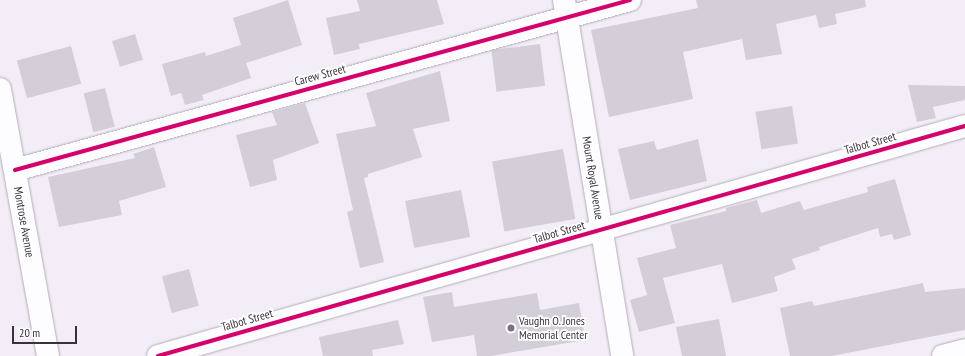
<!DOCTYPE html>
<html>
<head>
<meta charset="utf-8">
<style>
	body { margin:0 }
	#map { position:relative; width:965px; height:356px; overflow:hidden; background:#f3edf8; font-family:"PT Sans Narrow",sans-serif }
	div>[style] { position:absolute }
	.building>* { inset:0; background:#d4ced8; transform-origin:0 0 }
	.roads { filter:drop-shadow(0 0 1px #b3adb8) drop-shadow(0 0 1px #b3adb8) }
	.minor>* { height:22px; margin:-11px; padding:0 11px; transform-origin:11px; border-radius:11px; background:#fdfcfe }
	.tertiary>* { height:22px; margin:-11px; padding:0 11px; transform-origin:11px; border-radius:11px; background:#fdfcfe }
	.cycleway>* { height:4px; margin:-2px; padding:0 2px; transform-origin:2px; border-radius:2px; background:#d6006c }
	.dots>* { width:11px; height:11px; translate:-50% -50%; box-sizing:border-box; border:2px solid #fff; border-radius:50% }
	span { translate:-50% -50%; white-space:nowrap; text-align:center; line-height:1.15; -webkit-text-stroke:3.5px #fff; paint-order:stroke }
	.street-label { font-size:12px; color:#39323e }
	.poi-label { font-size:12px; color:#39323e }
	.left { translate:0 -50%; text-align:left }
	.scale { position:absolute; left:12px; top:326px; width:65px; height:18px; box-sizing:border-box; border:2px solid #39323e; border-top:0; padding-left:5px; font-size:12px; line-height:14px; white-space:nowrap; color:#39323e; -webkit-text-stroke:3px #fff; paint-order:stroke }
</style>
</head>
<body>
<div id="map">
	<div class="building">
		<i style="clip-path:polygon(288px 0,302px 45px,246px 63px,251px 78px,202px 95px,204px 100px,185px 105px,181px 93px,171px 96px,162px 64px,205px 52px,206px 56px,241px 45px,233px 18px)"></i>
		<i style="clip-path:polygon(357px 0,437px 0,444px 24px,359px 44px,360px 49px,334px 55px,326px 18px,360px 11px)"></i>
		<i style="clip-path:polygon(696px 0,865px 0,866px 7px,835px 14px,837px 24px,819px 28px,816px 15px,776px 24px,782px 54px,746px 60px,742px 39px,683px 52px,693px 99px,609px 117px,591px 30px,698px 8px)"></i>
		<i style="left:135px;top:34px;width:27px;height:24px;rotate:73deg"></i>
		<i style="left:540px;top:44px;width:42px;height:49px;rotate:83deg"></i>
		<i style="left:71px;top:46px;width:39px;height:56px;rotate:75deg"></i>
		<i style="clip-path:polygon(440px 71px,450px 121px,413px 129px,422px 157px,368px 174px,368px 177px,364px 178px,384px 262px,360px 268px,347px 212px,353px 210px,336px 134px,376px 126px,366px 93px)"></i>
		<i style="clip-path:polygon(908px 85px,965px 86px,965px 100px,933px 107px,936px 118px,917px 122px)"></i>
		<i style="left:105px;top:88px;width:40px;height:22px;rotate:76deg"></i>
		<i style="clip-path:polygon(305px 103px,319px 143px,273px 160px,277px 180px,250px 187px,236px 135px,277px 125px,272px 112px)"></i>
		<i style="left:792px;top:106px;width:38px;height:37px;rotate:81deg"></i>
		<i style="clip-path:polygon(698px 139px,707px 181px,630px 200px,618px 149px,654px 141px,657px 150px)"></i>
		<i style="clip-path:polygon(154px 147px,166px 187px,119px 201px,122px 215px,59px 227px,48px 177px,135px 158px,133px 154px)"></i>
		<i style="left:563px;top:149px;width:71px;height:72px;rotate:80deg"></i>
		<i style="clip-path:polygon(895px 179px,911px 235px,894px 240px,892px 234px,880px 237px,878px 228px,819px 247px,820px 250px,792px 259px,796px 269px,774px 277px,778px 291px,732px 303px,722px 264px,663px 278px,675px 323px,639px 332px,630px 300px,647px 295px,637px 258px,676px 248px,670px 225px,726px 211px,726px 208px,757px 200px,761px 213px,800px 201px,804px 210px,868px 192px,867px 187px)"></i>
		<i style="left:461px;top:190px;width:48px;height:57px;rotate:79deg"></i>
		<i style="left:189px;top:269px;width:38px;height:28px;rotate:75deg"></i>
		<i style="clip-path:polygon(923px 283px,925px 292px,965px 288px,965px 330px,832px 356px,790px 356px,780px 308px,812px 301px,814px 306px)"></i>
		<i style="clip-path:polygon(452px 292px,454px 307px,537px 293px,540px 310px,579px 303px,585px 340px,491px 356px,477px 356px,474px 335px,432px 342px,423px 297px)"></i>
		<i style="clip-path:polygon(719px 319px,726px 356px,682px 356px,676px 327px)"></i>
		<i style="clip-path:polygon(398px 320px,404px 344px,372px 350px,373px 356px,323px 356px,319px 337px)"></i>
	</div>
	<div class="roads">
		<div class="minor">
			<i style="left:15px;top:170px;width:638px;rotate:-15.45deg"></i>
			<i style="left:158px;top:356px;width:839px;rotate:-15.91deg"></i>
			<i style="left:943px;top:356px;width:23px;rotate:-15deg"></i>
		</div>
		<div class="tertiary">
			<i style="left:564px;top:0;width:361px;rotate:80.7deg"></i>
			<i style="left:0;top:89px;width:271px;rotate:79.8deg"></i>
		</div>
	</div>
	<div class="cycleway">
		<i style="left:15px;top:170px;width:638px;rotate:-15.45deg"></i>
		<i style="left:158px;top:356px;width:839px;rotate:-15.91deg"></i>
	</div>
	<div class="dots">
		<i style="left:511px;top:328px;background:#7a737f"></i>
	</div>
	<div class="street-label">
		<span style="left:320px;top:75px;rotate:-15deg">Carew Street</span>
		<span style="left:870px;top:143px;rotate:-16deg">Talbot Street</span>
		<span style="left:593px;top:178px;rotate:81deg">Mount Royal Avenue</span>
		<span style="left:24px;top:222px;rotate:80deg">Montrose Avenue</span>
		<span style="left:559px;top:232px;rotate:-16deg">Talbot Street</span>
		<span style="left:247px;top:320px;rotate:-16deg">Talbot Street</span>
	</div>
	<div class="poi-label">
		<span class="left" style="left:519px;top:328px">Vaughn O. Jones<br>Memorial Center</span>
	</div>
	<div class="scale">20 m</div>
</div>
</body>
</html>
